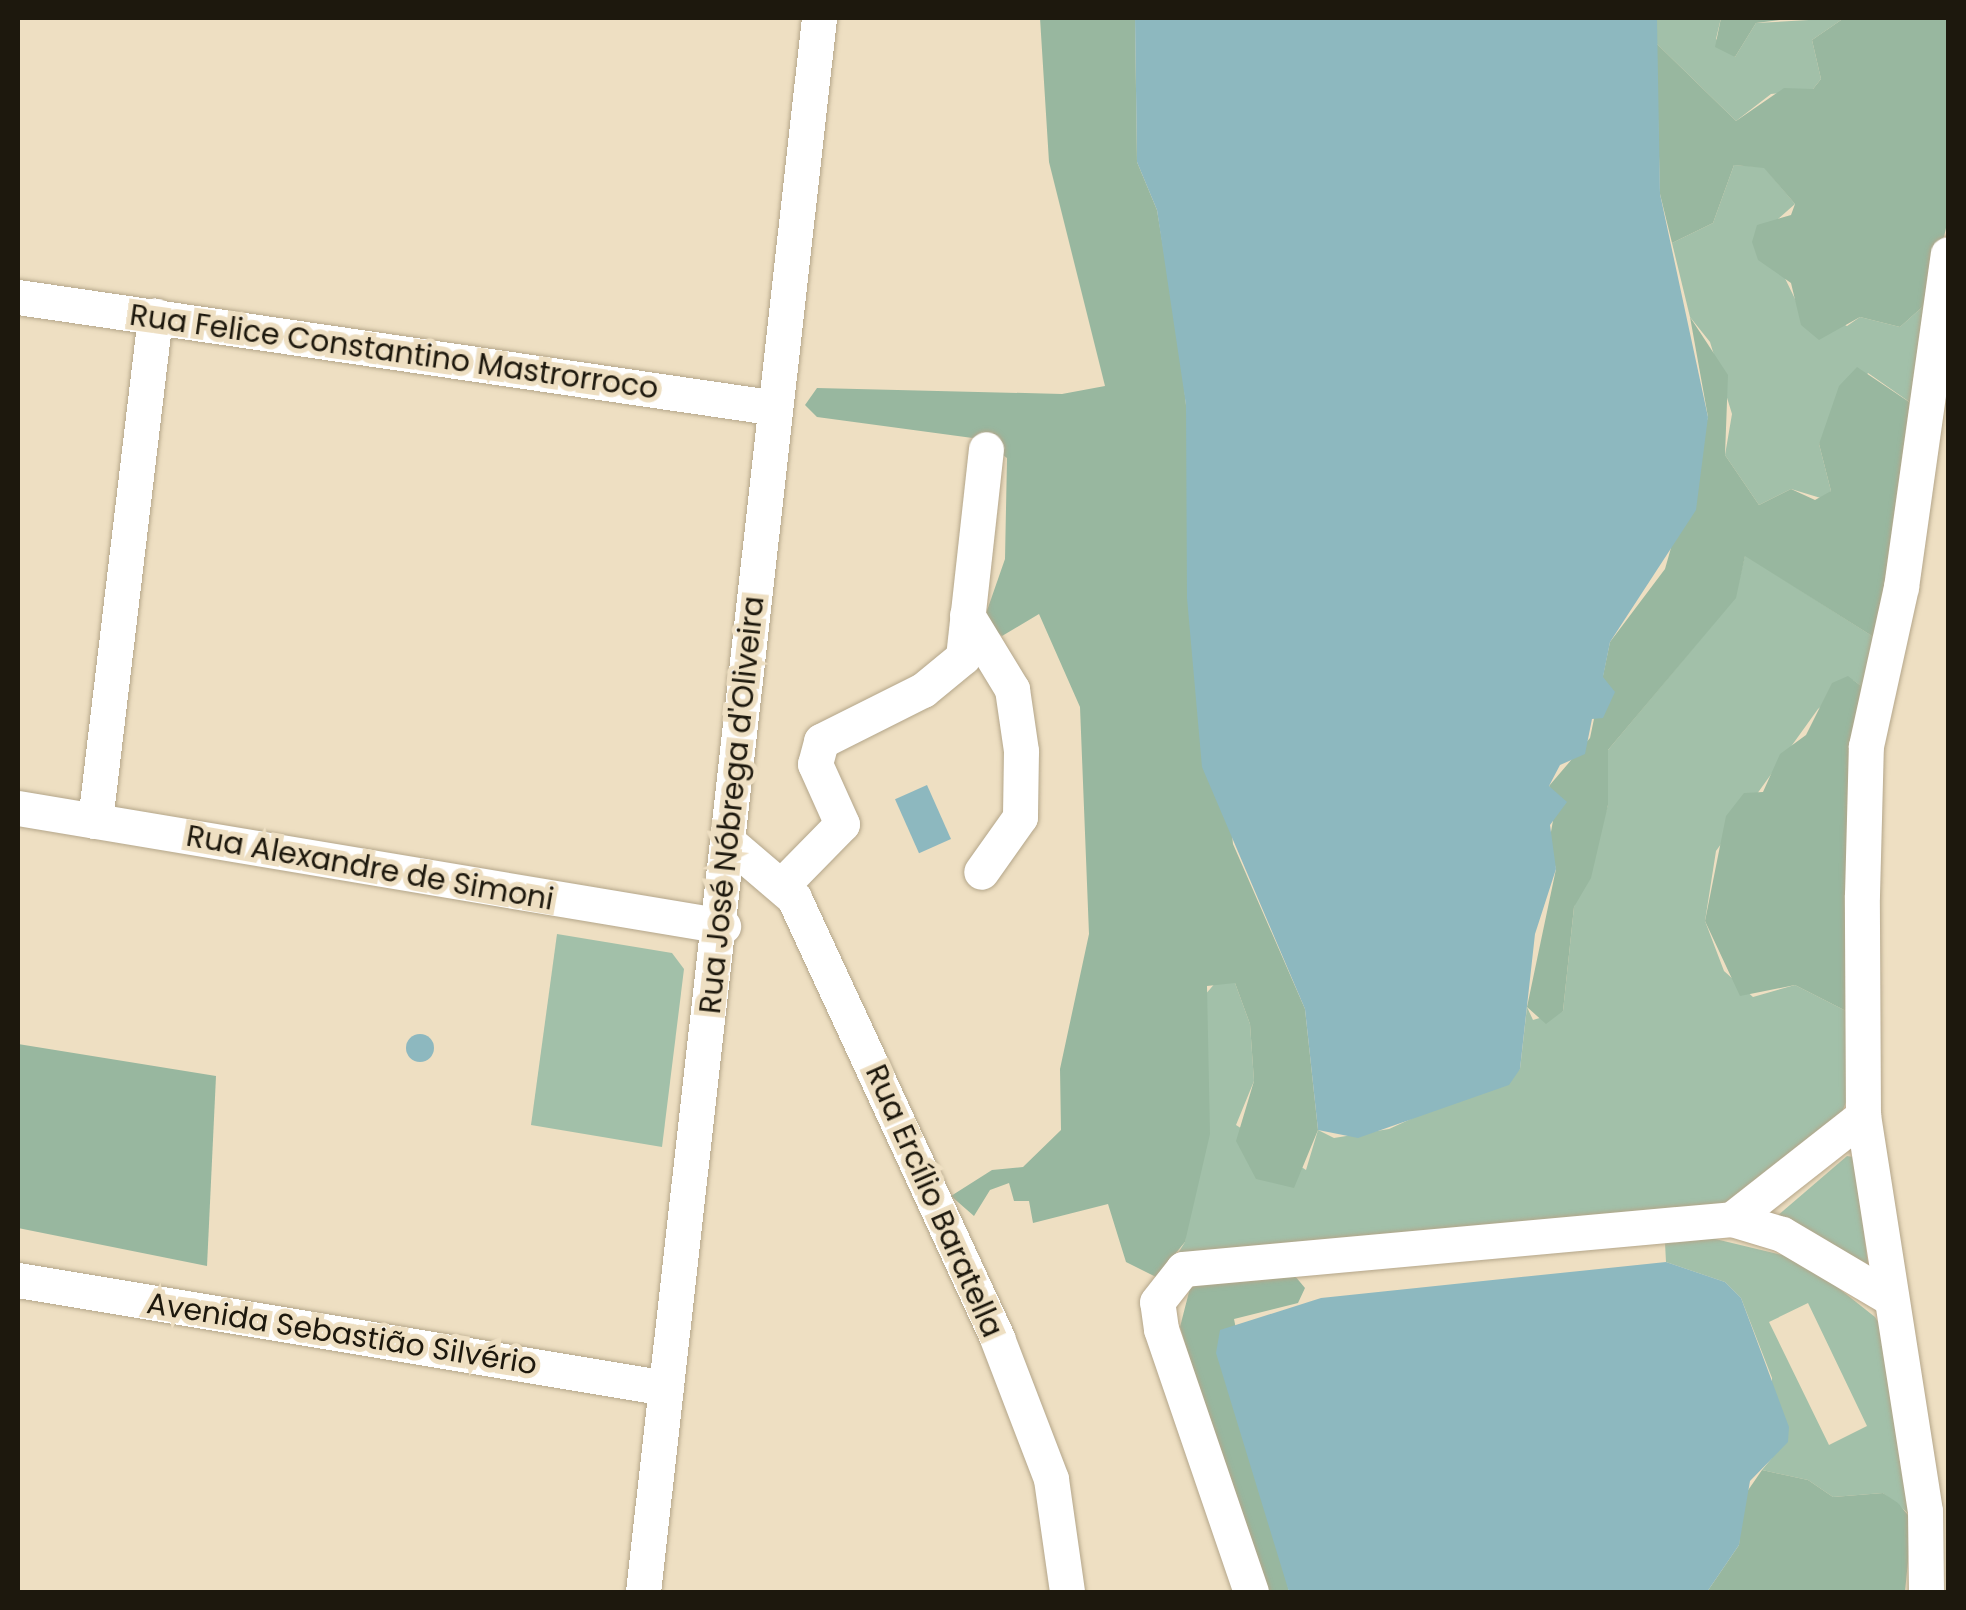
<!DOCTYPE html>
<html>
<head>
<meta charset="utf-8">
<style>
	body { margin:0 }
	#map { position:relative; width:1966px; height:1610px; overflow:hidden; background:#eedfc2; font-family:Poppins,sans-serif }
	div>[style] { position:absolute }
	.green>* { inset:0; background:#a2c0a9 }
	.forest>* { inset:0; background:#98b79f }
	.water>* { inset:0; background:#8db8bf; transform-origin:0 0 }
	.round { border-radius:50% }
	.roads { filter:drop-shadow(0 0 2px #b4a68a) drop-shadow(0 0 2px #b4a68a) }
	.street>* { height:35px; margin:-17.5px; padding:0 17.5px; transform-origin:17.5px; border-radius:17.5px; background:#fff }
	span { translate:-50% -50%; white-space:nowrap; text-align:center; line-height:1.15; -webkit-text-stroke:10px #eedfc2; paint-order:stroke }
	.street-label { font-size:30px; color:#1d180d }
	.frame { position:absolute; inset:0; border:20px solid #1d180d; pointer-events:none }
</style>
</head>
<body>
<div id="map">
	<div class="green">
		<i style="clip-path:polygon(1657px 18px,1721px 18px,1716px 39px,1735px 57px,1756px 23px,1844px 18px,1812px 40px,1821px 79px,1813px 89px,1771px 94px,1736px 121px,1656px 43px)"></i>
		<i style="clip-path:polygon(1734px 165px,1764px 167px,1795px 204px,1777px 220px,1780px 268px,1796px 301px,1847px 326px,1860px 317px,1900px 327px,1930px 300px,1921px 410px,1868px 373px,1819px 444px,1831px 491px,1824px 499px,1791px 489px,1759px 505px,1725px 455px,1732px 414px,1710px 342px,1690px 317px,1672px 243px,1713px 223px)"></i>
		<i style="clip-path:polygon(1745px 555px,1880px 641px,1865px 689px,1853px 680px,1818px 709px,1716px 851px,1705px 921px,1724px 971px,1753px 997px,1795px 985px,1852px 1014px,1850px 1092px,1835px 1130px,1746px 1204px,1175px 1258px,1185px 1242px,1204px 996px,1217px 981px,1235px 983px,1250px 1024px,1254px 1081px,1236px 1125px,1306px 1170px,1318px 1130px,1334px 1138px,1389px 1129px,1520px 1069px,1527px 1007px,1533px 1020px,1563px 1011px,1574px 907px,1608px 805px,1608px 750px,1735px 598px)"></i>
		<i style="clip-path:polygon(557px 934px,672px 953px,684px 969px,662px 1147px,531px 1125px)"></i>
		<i style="clip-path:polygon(1847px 1156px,1854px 1157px,1868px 1264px,1776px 1217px)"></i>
		<i style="clip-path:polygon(evenodd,1707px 1237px,1803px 1260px,1875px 1317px,1888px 1338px,1908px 1513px,1883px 1493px,1833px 1497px,1808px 1480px,1762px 1470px,1772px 1458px,1772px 1378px,1741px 1298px,1725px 1282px,1666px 1262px,1665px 1243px,1707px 1237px,1808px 1303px,1867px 1426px,1829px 1445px,1769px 1322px,1808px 1303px)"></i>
	</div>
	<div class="forest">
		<i style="clip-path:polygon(1040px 18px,1135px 18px,1137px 162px,1157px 210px,1180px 349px,1233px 844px,1305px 1009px,1318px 1130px,1294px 1188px,1256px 1179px,1236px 1141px,1254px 1081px,1250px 1024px,1235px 983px,1207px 986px,1210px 1134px,1185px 1242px,1156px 1277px,1126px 1262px,1108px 1204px,1033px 1223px,1029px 1201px,1014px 1201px,1009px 1183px,990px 1190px,974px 1216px,951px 1196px,992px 1170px,1023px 1167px,1061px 1130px,1060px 1069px,1089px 934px,1080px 707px,1039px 614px,1002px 636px,983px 622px,1005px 559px,1007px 458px,980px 439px,817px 417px,805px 405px,817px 388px,1062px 394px,1105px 386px,1049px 162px)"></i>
		<i style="clip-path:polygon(1721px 18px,1795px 18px,1756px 23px,1735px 57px,1715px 47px)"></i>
		<i style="clip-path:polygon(1844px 18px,1948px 18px,1948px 219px,1930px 300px,1900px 327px,1860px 317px,1819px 340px,1801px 325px,1791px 283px,1758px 260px,1752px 242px,1757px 225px,1791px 215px,1795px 204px,1764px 168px,1734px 165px,1713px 223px,1672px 243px,1660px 194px,1656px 43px,1736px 121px,1784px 88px,1813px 89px,1821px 79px,1812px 40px)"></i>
		<i style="clip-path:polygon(1690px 317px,1728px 375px,1725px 455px,1759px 505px,1791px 489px,1815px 500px,1831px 491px,1819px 444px,1839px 386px,1857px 367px,1921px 410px,1880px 641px,1745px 556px,1736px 598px,1608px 750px,1608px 805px,1591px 878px,1574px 907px,1563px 1011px,1546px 1024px,1527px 1007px,1556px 869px,1549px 843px,1557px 798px,1549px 786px,1590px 738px,1610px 642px,1665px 569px,1708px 417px)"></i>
		<i style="clip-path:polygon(1848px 676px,1865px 689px,1852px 1014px,1795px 985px,1740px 996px,1705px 921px,1726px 816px,1744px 793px,1763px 792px,1780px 754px,1806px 735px,1832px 683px)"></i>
		<i style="clip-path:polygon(18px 1044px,216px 1076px,207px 1266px,18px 1228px)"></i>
		<i style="clip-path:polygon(1212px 1276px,1295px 1276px,1305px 1288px,1298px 1303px,1234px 1319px,1289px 1592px,1261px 1592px,1180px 1327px,1190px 1288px)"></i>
		<i style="clip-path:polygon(1762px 1470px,1808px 1480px,1833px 1497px,1883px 1493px,1898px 1503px,1912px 1520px,1905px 1592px,1707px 1592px,1739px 1545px,1742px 1499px)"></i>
	</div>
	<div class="water">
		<i style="clip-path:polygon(1135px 18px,1657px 18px,1660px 194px,1708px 417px,1696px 510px,1610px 642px,1603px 677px,1615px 692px,1603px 718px,1592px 719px,1585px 754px,1560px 765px,1549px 786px,1567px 802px,1550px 825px,1556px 869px,1535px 934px,1520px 1069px,1509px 1085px,1358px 1138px,1318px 1130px,1305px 1009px,1202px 767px,1187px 598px,1186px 405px,1157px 210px,1137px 162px)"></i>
		<i style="left:927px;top:785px;width:59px;height:35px;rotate:66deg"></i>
		<i class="round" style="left:406px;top:1034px;width:28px;height:28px"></i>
		<i style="clip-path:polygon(1666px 1262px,1725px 1282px,1741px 1298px,1789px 1427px,1788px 1442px,1750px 1481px,1739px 1545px,1707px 1592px,1289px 1592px,1216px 1353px,1220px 1330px,1321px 1298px)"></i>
	</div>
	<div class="roads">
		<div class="street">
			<i style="left:18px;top:297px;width:760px;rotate:8.32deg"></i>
			<i style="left:967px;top:615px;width:87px;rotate:58.7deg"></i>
			<i style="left:1012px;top:689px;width:63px;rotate:81.7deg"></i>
			<i style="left:1021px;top:751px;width:66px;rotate:90.9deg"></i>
			<i style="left:1020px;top:817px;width:67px;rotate:125.3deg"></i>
			<i style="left:18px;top:808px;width:715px;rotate:9.5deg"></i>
			<i style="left:95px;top:821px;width:509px;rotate:-83.22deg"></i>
			<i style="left:732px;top:845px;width:82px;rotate:40.5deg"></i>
			<i style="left:794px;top:898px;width:485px;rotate:65.2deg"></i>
			<i style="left:997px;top:1338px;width:151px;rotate:69deg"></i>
			<i style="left:1051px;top:1479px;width:114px;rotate:81.9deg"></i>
			<i style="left:783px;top:884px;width:84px;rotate:-45.5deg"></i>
			<i style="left:842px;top:824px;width:66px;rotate:-114.2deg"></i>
			<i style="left:815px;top:764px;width:24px;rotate:-75deg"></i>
			<i style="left:821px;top:741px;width:114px;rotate:-26.6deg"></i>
			<i style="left:923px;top:690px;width:52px;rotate:-39.5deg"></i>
			<i style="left:963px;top:657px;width:209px;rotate:-83.7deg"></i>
			<i style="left:1732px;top:1219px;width:167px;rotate:-38.2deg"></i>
			<i style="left:18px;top:1280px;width:657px;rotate:9.46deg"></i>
			<i style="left:643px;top:1592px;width:1584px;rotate:-83.62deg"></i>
			<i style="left:1251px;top:1592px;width:278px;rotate:-108.9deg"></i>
			<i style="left:1161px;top:1329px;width:27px;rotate:-98deg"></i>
			<i style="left:1157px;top:1302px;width:42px;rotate:-51.8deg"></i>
			<i style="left:1183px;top:1269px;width:551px;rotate:-5.2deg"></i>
			<i style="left:1732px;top:1219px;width:52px;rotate:16.7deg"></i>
			<i style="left:1782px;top:1234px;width:122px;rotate:30.6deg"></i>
			<i style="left:1926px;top:1592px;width:81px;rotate:-90.7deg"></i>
			<i style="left:1925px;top:1511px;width:400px;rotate:-98.9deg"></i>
			<i style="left:1863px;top:1116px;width:221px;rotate:-90.3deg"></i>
			<i style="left:1862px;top:895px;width:149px;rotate:-88.5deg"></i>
			<i style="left:1866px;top:746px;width:163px;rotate:-77.6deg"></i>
			<i style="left:1901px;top:587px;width:336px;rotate:-82deg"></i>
		</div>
	</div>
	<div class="street-label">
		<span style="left:394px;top:352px;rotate:8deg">Rua Felice Constantino Mastrorroco</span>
		<span style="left:732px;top:805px;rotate:-84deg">Rua José Nóbrega d'Oliveira</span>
		<span style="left:370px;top:868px;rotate:10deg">Rua Alexandre de Simoni</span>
		<span style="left:934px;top:1201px;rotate:66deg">Rua Ercílio Baratella</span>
		<span style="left:342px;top:1334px;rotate:9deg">Avenida Sebastião Silvério</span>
	</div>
	<div class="frame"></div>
</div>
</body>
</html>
